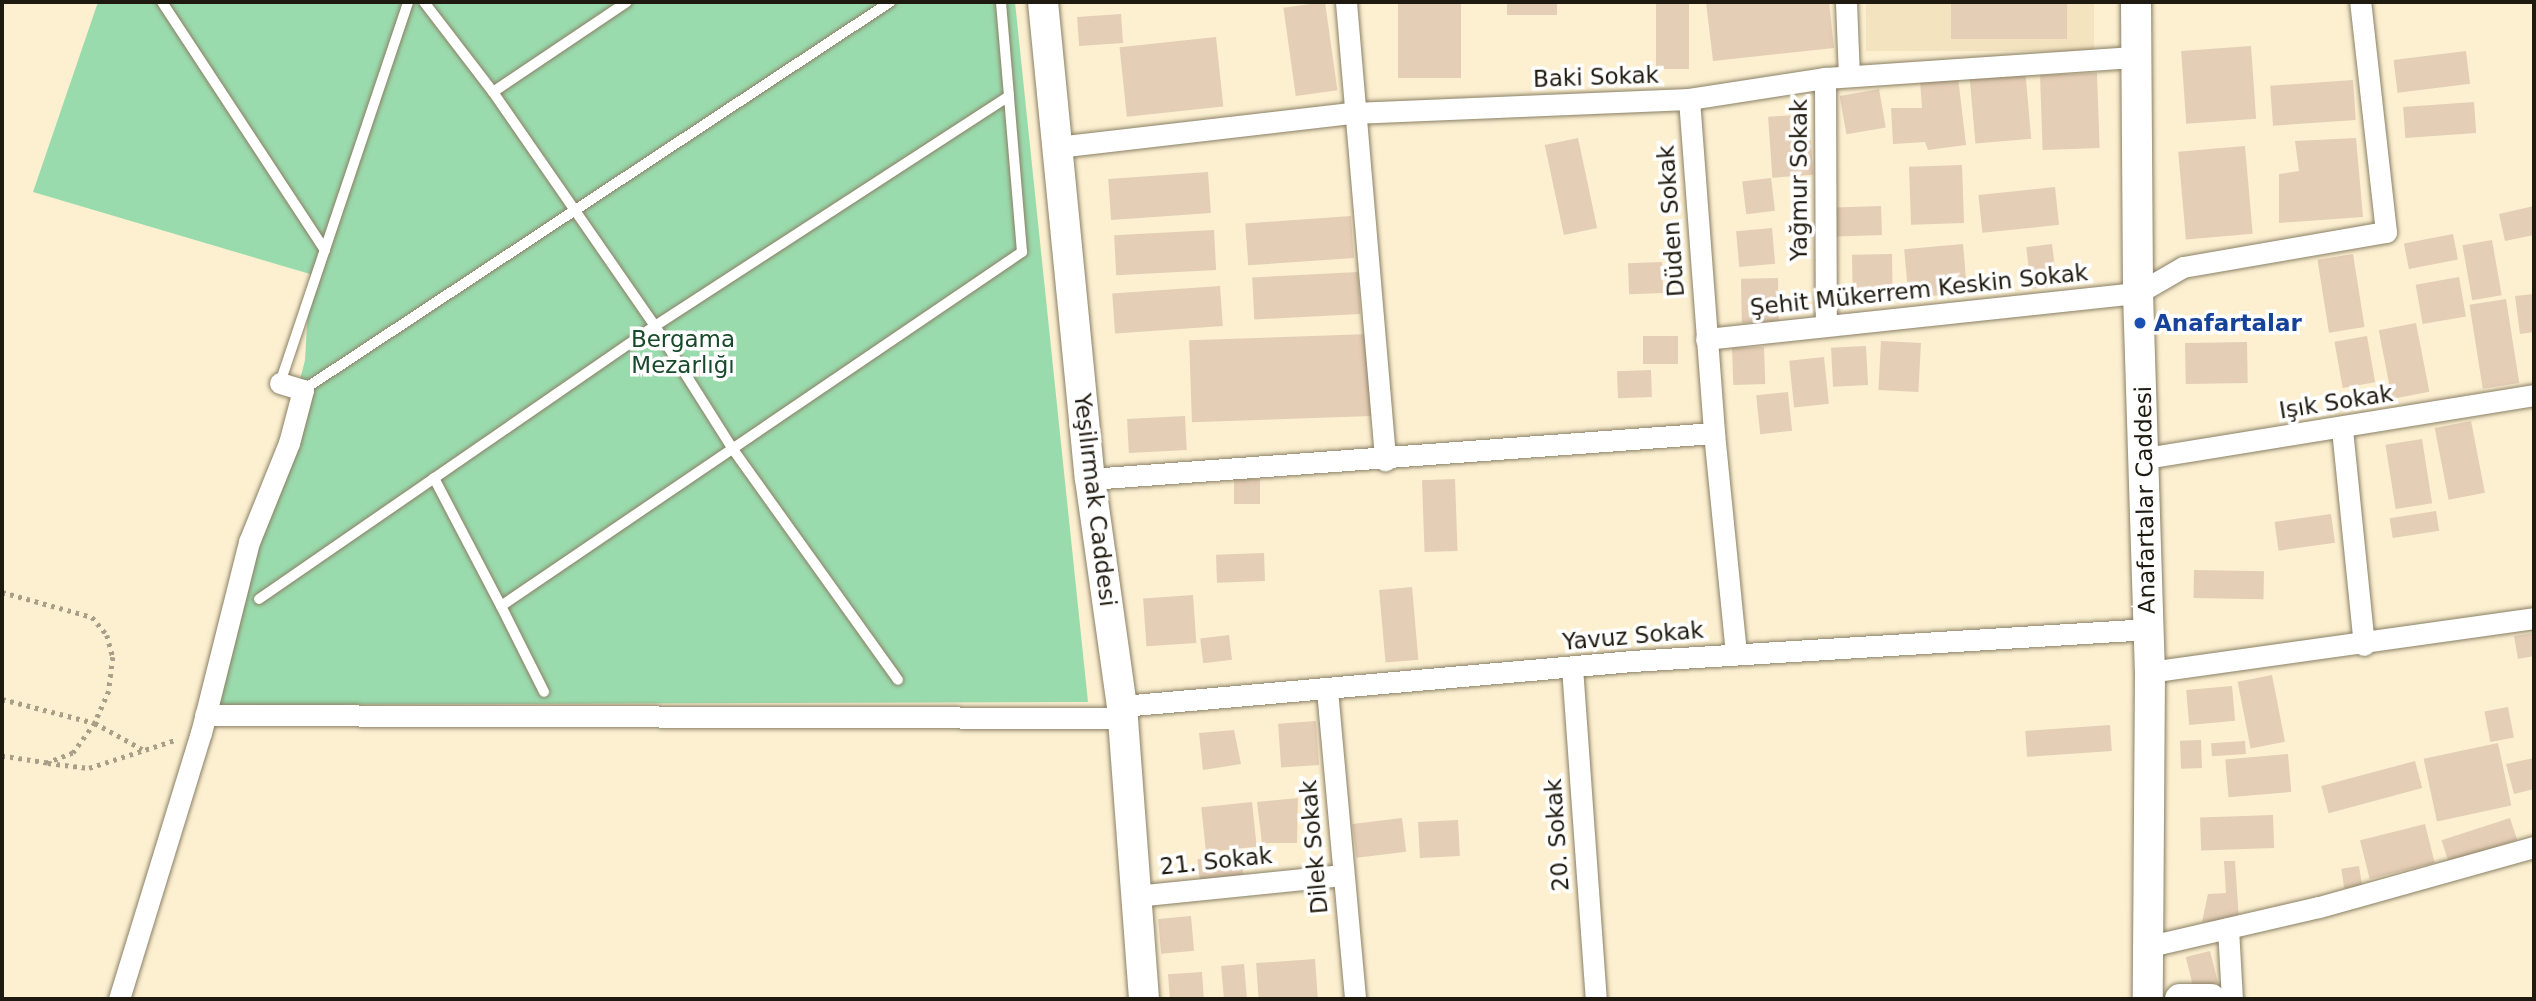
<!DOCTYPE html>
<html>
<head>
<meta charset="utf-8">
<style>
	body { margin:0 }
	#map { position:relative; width:2536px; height:1001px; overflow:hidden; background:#fcf0d1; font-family:"DejaVu Sans",sans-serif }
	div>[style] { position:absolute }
	.built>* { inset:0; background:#f3e3be; transform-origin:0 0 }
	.green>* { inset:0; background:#9adbad }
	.building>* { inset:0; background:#e4ceb5; transform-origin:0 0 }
	.path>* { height:4.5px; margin-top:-2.25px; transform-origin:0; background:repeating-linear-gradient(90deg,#a99f88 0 3.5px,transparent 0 8.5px) }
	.roads { filter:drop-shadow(0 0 2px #8a7f64) drop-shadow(0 0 2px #8a7f64) }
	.lane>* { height:10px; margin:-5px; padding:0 5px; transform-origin:5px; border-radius:5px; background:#fff }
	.street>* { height:21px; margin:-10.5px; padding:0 10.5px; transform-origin:10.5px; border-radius:10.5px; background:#fff }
	.secondary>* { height:30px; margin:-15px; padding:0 15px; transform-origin:15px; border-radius:15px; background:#fff }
	.dots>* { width:19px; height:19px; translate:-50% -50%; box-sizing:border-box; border:4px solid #fff; border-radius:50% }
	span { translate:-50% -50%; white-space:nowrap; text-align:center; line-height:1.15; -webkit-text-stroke:7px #fff; paint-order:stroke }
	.street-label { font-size:23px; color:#1f1a0f }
	.transit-label { font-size:23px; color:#164399; font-weight:700 }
	.left { translate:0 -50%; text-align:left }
	.park-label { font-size:23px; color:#17492a }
	.frame { position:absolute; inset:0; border:4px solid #1f1a0f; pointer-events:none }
</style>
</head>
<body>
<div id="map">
	<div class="built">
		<i style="left:1866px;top:2px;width:228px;height:49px"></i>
	</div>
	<div class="green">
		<i style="clip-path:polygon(98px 2px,1015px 2px,1088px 702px,218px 705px,305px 360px,310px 274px,33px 192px)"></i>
	</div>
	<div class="building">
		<i style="left:1325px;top:2px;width:89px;height:42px;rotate:82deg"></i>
		<i style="left:1398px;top:2px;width:63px;height:76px"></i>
		<i style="left:1507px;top:2px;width:50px;height:13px"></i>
		<i style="left:1656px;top:2px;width:33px;height:67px"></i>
		<i style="clip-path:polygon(1706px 2px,1829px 2px,1834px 48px,1713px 61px)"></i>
		<i style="left:1951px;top:2px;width:116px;height:37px"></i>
		<i style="left:1121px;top:14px;width:29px;height:44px;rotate:86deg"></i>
		<i style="left:1216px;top:37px;width:70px;height:97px;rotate:84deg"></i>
		<i style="left:2251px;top:46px;width:73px;height:70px;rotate:86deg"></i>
		<i style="left:2466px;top:51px;width:33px;height:73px;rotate:83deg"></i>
		<i style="left:2025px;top:68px;width:71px;height:56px;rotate:85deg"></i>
		<i style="left:2097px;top:73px;width:75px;height:57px;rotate:88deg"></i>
		<i style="clip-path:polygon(1958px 77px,1966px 145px,1928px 150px,1925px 142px,1893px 144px,1891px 108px,1922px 108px,1920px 81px)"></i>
		<i style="left:2353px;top:80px;width:40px;height:83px;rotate:86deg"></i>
		<i style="left:1879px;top:89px;width:39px;height:40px;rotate:80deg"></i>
		<i style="left:2474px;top:102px;width:31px;height:71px;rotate:86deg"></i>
		<i style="left:1809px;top:114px;width:61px;height:41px;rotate:86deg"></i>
		<i style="left:1578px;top:138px;width:92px;height:34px;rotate:78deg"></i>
		<i style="clip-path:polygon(2356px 138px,2363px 217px,2279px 223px,2279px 174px,2299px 171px,2295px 141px)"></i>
		<i style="left:2245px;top:146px;width:88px;height:67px;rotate:85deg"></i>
		<i style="left:1962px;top:165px;width:58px;height:53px;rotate:88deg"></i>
		<i style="left:1208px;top:172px;width:41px;height:100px;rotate:86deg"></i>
		<i style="left:1771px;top:178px;width:33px;height:29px;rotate:83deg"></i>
		<i style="left:2055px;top:187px;width:38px;height:77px;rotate:84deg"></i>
		<i style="left:1881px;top:206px;width:29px;height:46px;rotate:88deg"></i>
		<i style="clip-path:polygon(2534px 206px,2534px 235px,2505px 241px,2499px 214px)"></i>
		<i style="left:1351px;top:216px;width:42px;height:106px;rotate:86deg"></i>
		<i style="left:1772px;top:228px;width:36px;height:36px;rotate:85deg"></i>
		<i style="left:1214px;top:230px;width:40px;height:100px;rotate:87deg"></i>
		<i style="left:2453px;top:234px;width:26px;height:50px;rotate:79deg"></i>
		<i style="left:2492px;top:240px;width:56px;height:30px;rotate:80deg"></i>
		<i style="left:1963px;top:244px;width:49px;height:59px;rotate:85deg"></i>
		<i style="left:2052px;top:244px;width:42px;height:26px;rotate:83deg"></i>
		<i style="left:1892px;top:254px;width:45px;height:40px;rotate:89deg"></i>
		<i style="left:2353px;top:254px;width:74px;height:36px;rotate:81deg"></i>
		<i style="left:1662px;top:262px;width:31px;height:34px;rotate:88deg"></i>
		<i style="left:1358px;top:272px;width:42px;height:106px;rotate:87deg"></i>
		<i style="left:2459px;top:277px;width:40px;height:44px;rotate:80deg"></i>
		<i style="left:1778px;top:278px;width:44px;height:37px;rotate:89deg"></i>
		<i style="left:1220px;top:286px;width:40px;height:108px;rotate:86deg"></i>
		<i style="clip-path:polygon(2534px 294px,2534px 332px,2520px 334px,2515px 296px)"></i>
		<i style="left:2506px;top:299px;width:85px;height:37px;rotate:81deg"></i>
		<i style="left:2416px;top:323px;width:70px;height:38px;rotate:79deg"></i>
		<i style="left:1369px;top:334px;width:82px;height:180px;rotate:88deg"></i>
		<i style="left:1643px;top:336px;width:35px;height:28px"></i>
		<i style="left:2367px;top:336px;width:47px;height:33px;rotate:80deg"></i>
		<i style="left:1881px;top:341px;width:40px;height:49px;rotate:3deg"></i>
		<i style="left:2247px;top:342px;width:41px;height:62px;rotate:89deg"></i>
		<i style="left:1866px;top:346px;width:39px;height:35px;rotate:87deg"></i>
		<i style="left:1764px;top:347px;width:37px;height:32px;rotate:88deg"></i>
		<i style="left:1824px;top:357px;width:47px;height:35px;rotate:84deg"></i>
		<i style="left:1651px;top:370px;width:27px;height:34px;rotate:88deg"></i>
		<i style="left:1788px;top:392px;width:39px;height:32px;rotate:84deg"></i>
		<i style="left:1185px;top:416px;width:34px;height:58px;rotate:87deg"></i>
		<i style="left:2471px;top:421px;width:73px;height:37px;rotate:79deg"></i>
		<i style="left:2422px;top:439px;width:65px;height:37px;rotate:81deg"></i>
		<i style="left:1234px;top:479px;width:26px;height:25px"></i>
		<i style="left:1455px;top:479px;width:72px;height:33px;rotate:88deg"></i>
		<i style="left:2436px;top:511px;width:20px;height:47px;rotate:81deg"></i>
		<i style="left:2331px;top:514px;width:29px;height:57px;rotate:82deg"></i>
		<i style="left:1264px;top:553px;width:28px;height:48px;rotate:88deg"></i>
		<i style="left:2194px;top:570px;width:70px;height:28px;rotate:1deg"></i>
		<i style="left:1412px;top:587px;width:73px;height:33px;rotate:85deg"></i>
		<i style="left:1193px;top:595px;width:48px;height:50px;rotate:86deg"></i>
		<i style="clip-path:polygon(2534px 633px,2534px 656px,2518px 659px,2514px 636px)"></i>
		<i style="left:1229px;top:635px;width:25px;height:29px;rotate:83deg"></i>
		<i style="left:2272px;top:675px;width:68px;height:35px;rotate:79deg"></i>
		<i style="left:2232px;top:686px;width:35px;height:46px;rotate:85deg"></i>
		<i style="left:2508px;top:707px;width:31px;height:24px;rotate:79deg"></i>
		<i style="left:1316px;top:721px;width:44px;height:38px;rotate:86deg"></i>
		<i style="left:2110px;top:725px;width:26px;height:85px;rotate:86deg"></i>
		<i style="clip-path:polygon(1234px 730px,1241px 764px,1203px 770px,1199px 733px)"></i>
		<i style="left:2201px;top:740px;width:28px;height:21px;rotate:88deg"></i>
		<i style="left:2245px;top:741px;width:13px;height:34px;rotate:86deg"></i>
		<i style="left:2498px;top:743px;width:64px;height:76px;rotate:78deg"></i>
		<i style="left:2288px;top:754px;width:38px;height:63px;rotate:85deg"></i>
		<i style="clip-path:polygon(2534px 758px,2534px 789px,2514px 794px,2506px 764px)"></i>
		<i style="left:2415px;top:761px;width:28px;height:97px;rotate:75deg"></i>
		<i style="clip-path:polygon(1298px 798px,1297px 843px,1262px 843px,1257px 802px)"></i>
		<i style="left:1252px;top:802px;width:45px;height:51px;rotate:84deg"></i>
		<i style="left:2273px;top:815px;width:33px;height:73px;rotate:88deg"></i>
		<i style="left:1402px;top:818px;width:34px;height:50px;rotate:83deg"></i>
		<i style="left:2510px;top:818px;width:23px;height:72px;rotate:72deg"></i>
		<i style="left:1458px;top:820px;width:36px;height:40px;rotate:87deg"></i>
		<i style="left:2425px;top:824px;width:40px;height:67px;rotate:76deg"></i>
		<i style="left:1241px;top:854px;width:25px;height:44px;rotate:83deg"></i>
		<i style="clip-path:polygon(2224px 861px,2235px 861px,2239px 920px,2202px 922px,2208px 894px,2226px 893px)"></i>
		<i style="left:2359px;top:866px;width:20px;height:18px;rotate:81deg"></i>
		<i style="left:1191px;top:916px;width:35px;height:33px;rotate:85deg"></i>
		<i style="left:2210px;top:951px;width:33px;height:25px;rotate:76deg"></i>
		<i style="left:1315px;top:959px;width:40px;height:59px;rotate:86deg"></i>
		<i style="left:1244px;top:964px;width:35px;height:23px;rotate:85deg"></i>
		<i style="left:1202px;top:972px;width:27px;height:34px;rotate:86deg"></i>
	</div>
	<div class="path">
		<i style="left:2px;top:592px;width:93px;rotate:15.5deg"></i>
		<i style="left:92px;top:617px;width:23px;rotate:50deg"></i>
		<i style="left:107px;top:635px;width:23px;rotate:75deg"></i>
		<i style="left:113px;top:657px;width:34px;rotate:97deg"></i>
		<i style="left:109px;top:691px;width:35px;rotate:114deg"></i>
		<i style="left:95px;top:723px;width:37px;rotate:126deg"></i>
		<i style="left:73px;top:753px;width:28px;rotate:159deg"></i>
		<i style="left:47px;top:763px;width:46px;rotate:-171.2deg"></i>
		<i style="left:2px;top:699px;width:96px;rotate:14.5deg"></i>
		<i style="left:95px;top:723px;width:54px;rotate:29deg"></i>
		<i style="left:48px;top:763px;width:41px;rotate:7deg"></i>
		<i style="left:89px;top:768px;width:90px;rotate:-18deg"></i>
	</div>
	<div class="roads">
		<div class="lane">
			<i style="left:162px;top:2px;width:297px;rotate:56.7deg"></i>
			<i style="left:424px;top:2px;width:113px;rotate:52.5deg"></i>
			<i style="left:493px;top:92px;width:285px;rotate:55.3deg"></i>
			<i style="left:655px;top:326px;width:144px;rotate:57.7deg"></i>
			<i style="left:732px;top:448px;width:285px;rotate:54.4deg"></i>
			<i style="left:493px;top:92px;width:161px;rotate:-33.9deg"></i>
			<i style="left:280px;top:383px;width:402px;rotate:-71.4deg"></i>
			<i style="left:303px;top:390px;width:704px;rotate:-33.46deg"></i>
			<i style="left:434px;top:478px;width:144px;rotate:62.4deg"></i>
			<i style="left:501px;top:606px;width:630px;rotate:-34.19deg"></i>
			<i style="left:1022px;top:252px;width:157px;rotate:-94.8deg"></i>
			<i style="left:259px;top:599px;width:481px;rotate:-34.6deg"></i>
			<i style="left:655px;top:326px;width:422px;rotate:-33deg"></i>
			<i style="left:1009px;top:96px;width:94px;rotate:-94.9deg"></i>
			<i style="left:501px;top:606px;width:96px;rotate:63.4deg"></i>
		</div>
		<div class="street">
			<i style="left:1346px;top:2px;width:460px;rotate:85.1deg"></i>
			<i style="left:1846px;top:2px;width:74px;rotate:87.7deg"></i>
			<i style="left:1825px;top:78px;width:247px;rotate:89.8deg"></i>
			<i style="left:1689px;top:99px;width:335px;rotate:85.7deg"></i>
			<i style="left:1714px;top:433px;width:222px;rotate:84.3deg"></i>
			<i style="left:1057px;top:147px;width:298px;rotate:-6.6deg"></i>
			<i style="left:1353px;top:113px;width:336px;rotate:-2.4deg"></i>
			<i style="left:1689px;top:99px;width:138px;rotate:-8.8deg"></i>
			<i style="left:1825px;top:78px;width:313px;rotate:-3.9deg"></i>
			<i style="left:1706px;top:339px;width:434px;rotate:-6.1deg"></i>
			<i style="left:2138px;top:293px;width:52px;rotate:-30deg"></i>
			<i style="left:2183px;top:267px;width:206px;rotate:-9.8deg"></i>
			<i style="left:2386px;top:232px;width:231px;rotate:-96.4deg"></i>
			<i style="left:2342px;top:429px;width:217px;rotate:84.2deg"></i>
			<i style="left:2146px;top:458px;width:393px;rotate:-9.2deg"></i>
			<i style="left:1090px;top:479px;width:626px;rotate:-4.22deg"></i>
			<i style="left:1572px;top:667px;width:333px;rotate:85.9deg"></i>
			<i style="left:2150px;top:672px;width:388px;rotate:-8deg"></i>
			<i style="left:1327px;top:690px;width:310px;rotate:84.8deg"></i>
			<i style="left:1122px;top:706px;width:512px;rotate:-5.04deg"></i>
			<i style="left:1632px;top:661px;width:518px;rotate:-3.54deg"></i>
			<i style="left:205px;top:715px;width:918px;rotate:0.19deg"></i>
			<i style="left:1136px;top:896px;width:207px;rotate:-5.8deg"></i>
			<i style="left:2228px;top:928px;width:71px;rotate:86.8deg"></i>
			<i style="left:2150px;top:946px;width:173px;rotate:-13deg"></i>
			<i style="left:2319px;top:907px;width:223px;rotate:-15.6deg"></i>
			<i style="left:119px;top:999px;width:278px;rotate:-72.9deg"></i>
			<i style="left:201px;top:733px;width:197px;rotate:-75.9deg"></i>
			<i style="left:249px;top:542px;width:107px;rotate:-68deg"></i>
			<i style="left:289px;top:443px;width:55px;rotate:-75.2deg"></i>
			<i style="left:303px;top:390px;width:24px;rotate:-163deg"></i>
		</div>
		<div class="secondary">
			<i style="left:1043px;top:2px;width:479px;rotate:84.4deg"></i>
			<i style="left:1090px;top:479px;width:229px;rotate:82deg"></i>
			<i style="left:1122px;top:706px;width:294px;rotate:85.7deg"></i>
			<i style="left:2136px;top:2px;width:291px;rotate:89.6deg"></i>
			<i style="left:2138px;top:293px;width:379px;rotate:88.2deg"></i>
			<i style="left:2150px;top:672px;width:327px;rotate:90.4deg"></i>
			<i style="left:2180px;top:999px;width:31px"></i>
		</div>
	</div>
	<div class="dots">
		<i style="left:2140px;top:323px;background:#1a4fb4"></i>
	</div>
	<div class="street-label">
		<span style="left:1596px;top:77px;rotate:-2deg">Baki Sokak</span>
		<span style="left:1799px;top:180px;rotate:-90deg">Yağmur Sokak</span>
		<span style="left:1671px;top:221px;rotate:-94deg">Düden Sokak</span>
		<span style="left:1919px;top:290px;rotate:-6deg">Şehit Mükerrem Keskin Sokak</span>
		<span style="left:2336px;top:402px;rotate:-9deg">Işık Sokak</span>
		<span style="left:1095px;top:500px;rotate:83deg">Yeşilırmak Caddesi</span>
		<span style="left:2145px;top:500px;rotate:-91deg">Anafartalar Caddesi</span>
		<span style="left:1633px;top:636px;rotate:-5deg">Yavuz Sokak</span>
		<span style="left:1557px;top:835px;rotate:-94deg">20. Sokak</span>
		<span style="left:1314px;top:847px;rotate:-95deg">Dilek Sokak</span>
		<span style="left:1216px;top:861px;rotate:-6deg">21. Sokak</span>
	</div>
	<div class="transit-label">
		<span class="left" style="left:2154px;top:323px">Anafartalar</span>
	</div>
	<div class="park-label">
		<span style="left:683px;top:352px">Bergama<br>Mezarlığı</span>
	</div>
	<div class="frame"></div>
</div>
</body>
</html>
